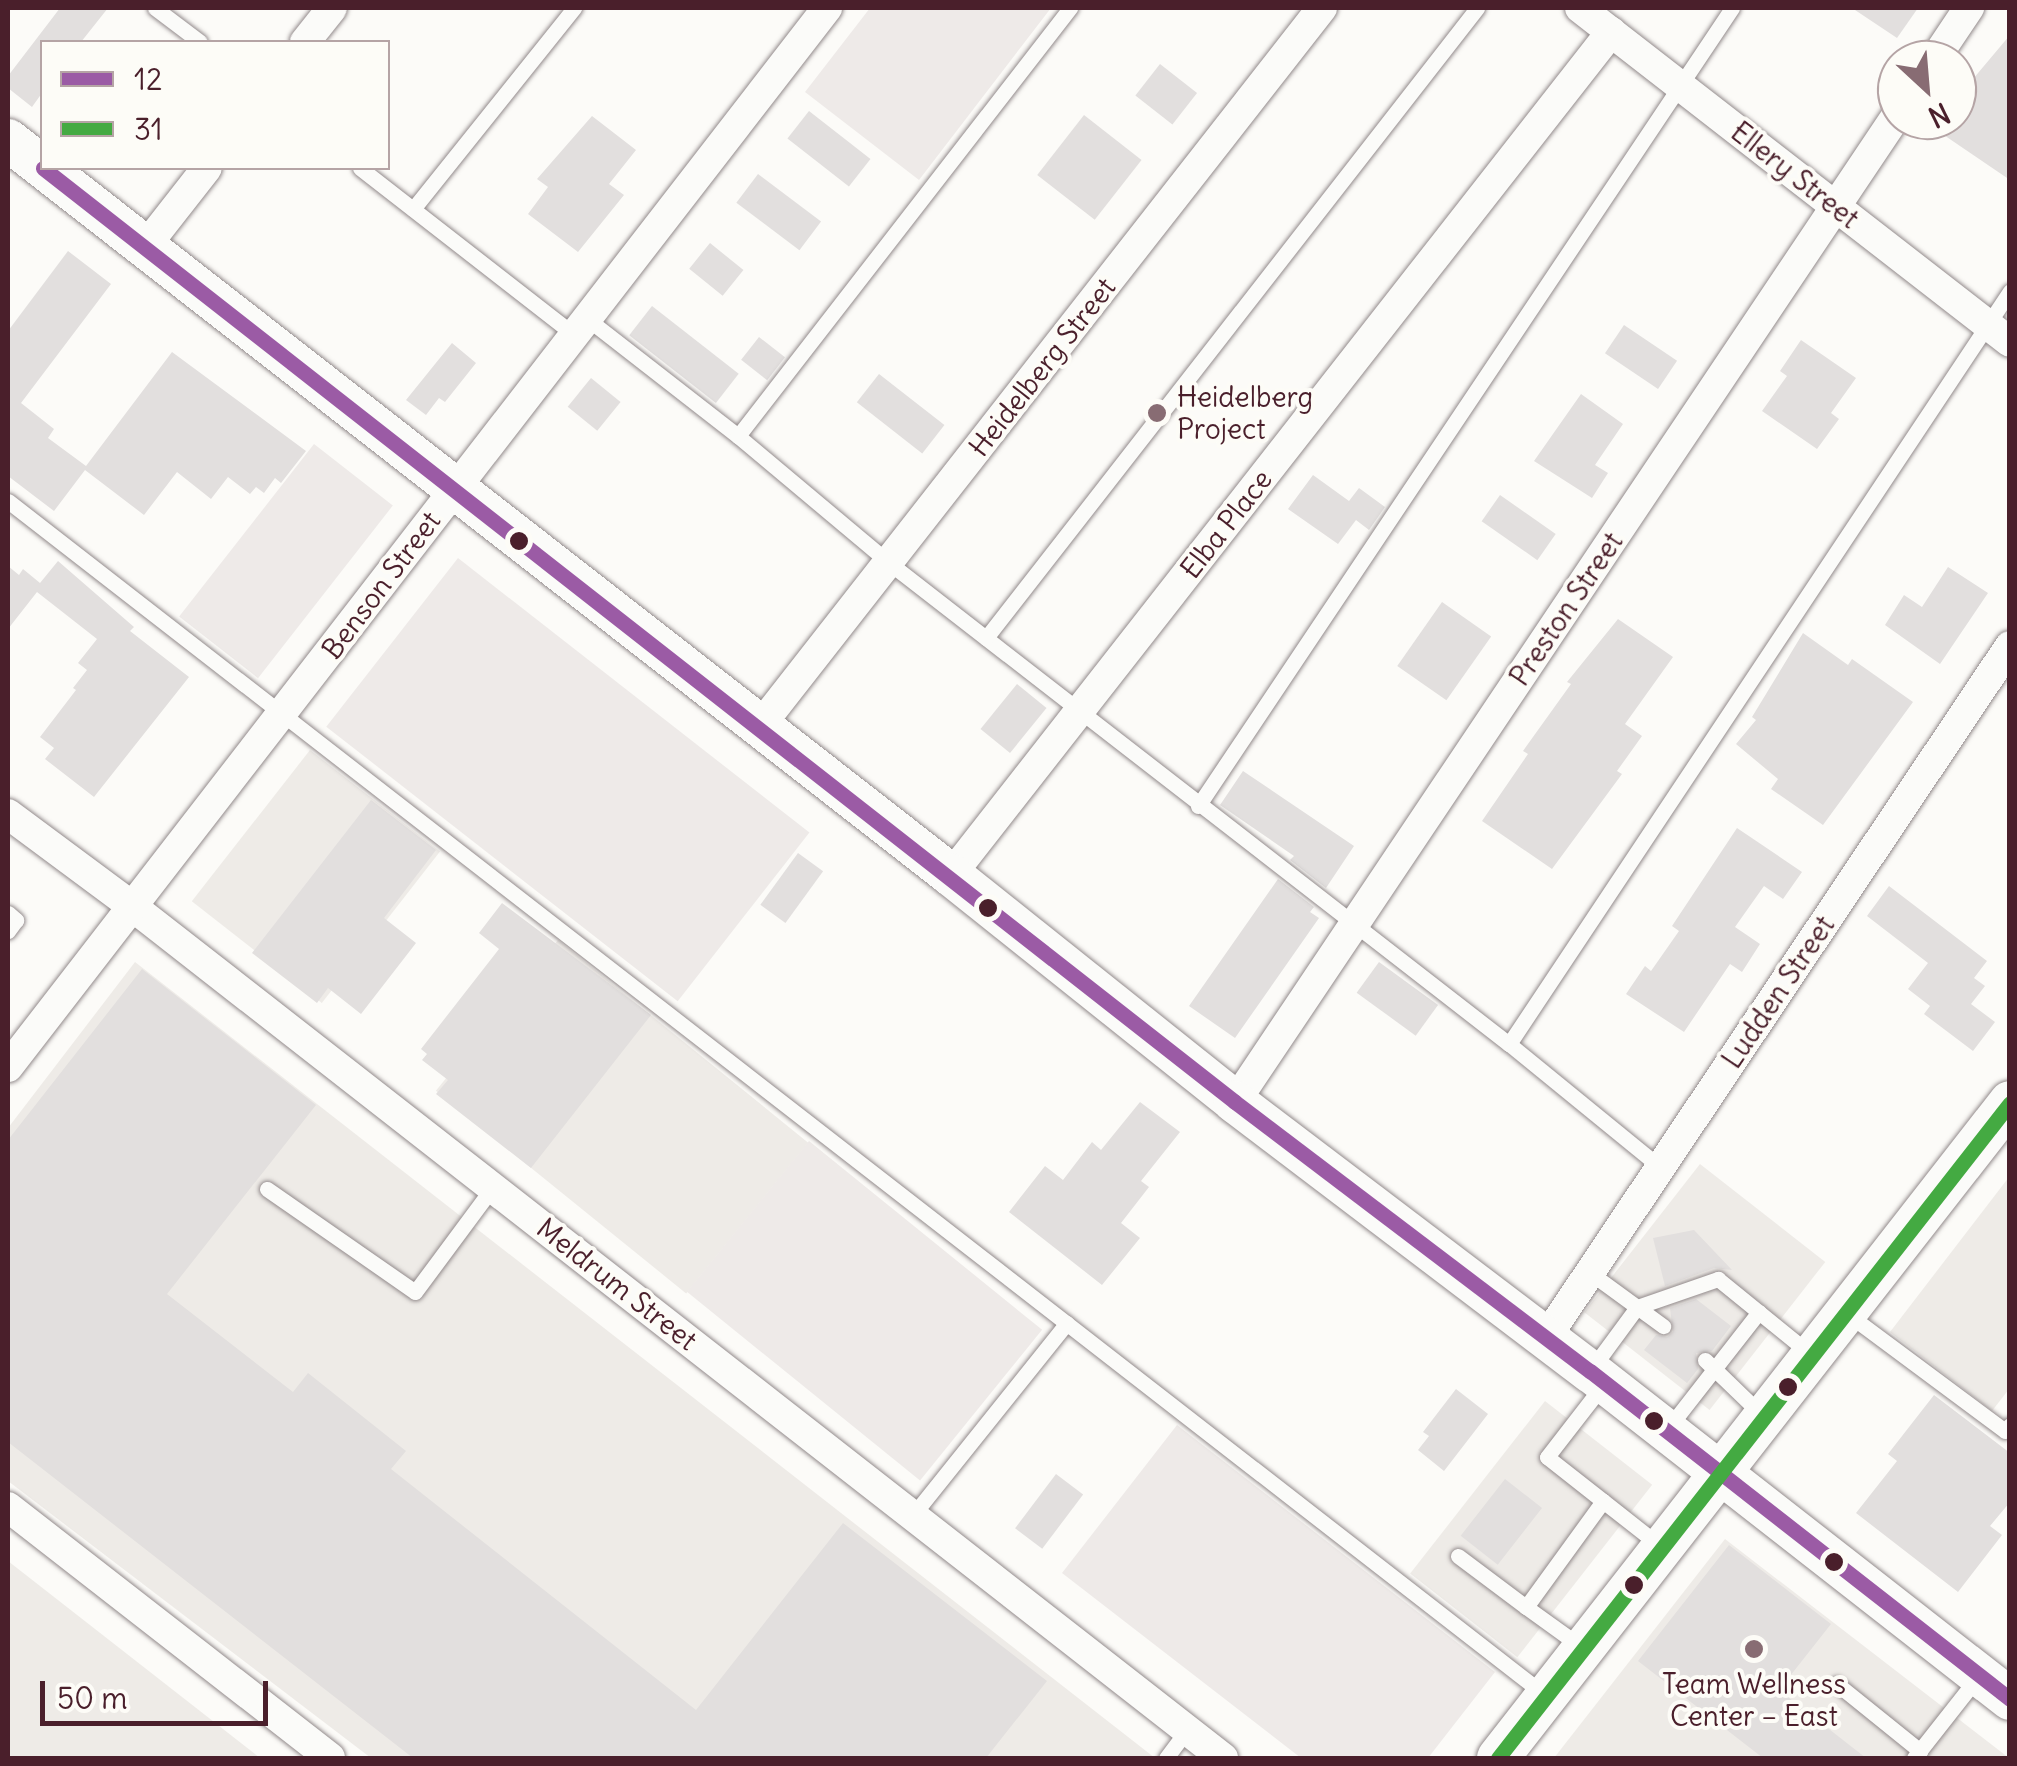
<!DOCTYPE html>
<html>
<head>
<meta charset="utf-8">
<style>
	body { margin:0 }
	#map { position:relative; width:2017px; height:1766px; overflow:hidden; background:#fcfbf8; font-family:Delius,sans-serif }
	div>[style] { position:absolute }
	.built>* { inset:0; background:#eeebe7; transform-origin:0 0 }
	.green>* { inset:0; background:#eeeae8; transform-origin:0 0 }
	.building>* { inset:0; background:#e2dfde; transform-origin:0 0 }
	.roads { filter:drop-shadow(0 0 2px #928a8b) drop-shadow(0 0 2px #928a8b) }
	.lane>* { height:15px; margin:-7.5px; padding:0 7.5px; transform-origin:7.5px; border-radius:7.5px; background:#fbfbf9 }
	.street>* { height:30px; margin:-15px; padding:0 15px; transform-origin:15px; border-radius:15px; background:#fbfbf9 }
	.secondary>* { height:42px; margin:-21px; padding:0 21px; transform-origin:21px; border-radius:21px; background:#fbfbf9 }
	.bus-1>* { height:15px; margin:-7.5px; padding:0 7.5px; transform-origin:7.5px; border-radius:7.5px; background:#9b5ba5 }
	.bus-2>* { height:15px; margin:-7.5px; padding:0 7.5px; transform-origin:7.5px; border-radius:7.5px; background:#44aa42 }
	.dots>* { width:28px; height:28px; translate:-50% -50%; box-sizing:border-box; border:5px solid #fdfcf7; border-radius:50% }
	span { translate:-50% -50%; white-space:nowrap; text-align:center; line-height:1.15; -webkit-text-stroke:8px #fdfcf7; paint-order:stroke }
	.street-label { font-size:28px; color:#4a1f2b }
	.poi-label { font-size:28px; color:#4a1f2b }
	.left { translate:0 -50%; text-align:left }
	.frame { position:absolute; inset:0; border:10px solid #4a1f2b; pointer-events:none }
	.legend { position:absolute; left:40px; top:40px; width:350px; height:130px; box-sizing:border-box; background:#fdfcf7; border:2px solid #b5a4a5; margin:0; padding:12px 18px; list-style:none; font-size:30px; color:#4a1f2b }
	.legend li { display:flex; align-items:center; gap:20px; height:50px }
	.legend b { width:50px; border:2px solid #b5a4a5 }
	.north { position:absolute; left:1877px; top:40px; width:100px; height:100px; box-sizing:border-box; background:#fdfcf7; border:2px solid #b5a4a5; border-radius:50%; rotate:154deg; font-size:28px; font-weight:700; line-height:40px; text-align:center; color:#4a1f2b }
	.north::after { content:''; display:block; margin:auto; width:35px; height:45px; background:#886c73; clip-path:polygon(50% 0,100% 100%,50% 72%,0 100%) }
	.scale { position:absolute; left:40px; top:1681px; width:228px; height:45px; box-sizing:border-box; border:5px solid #4a1f2b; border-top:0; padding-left:12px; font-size:30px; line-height:35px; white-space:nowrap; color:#4a1f2b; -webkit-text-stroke:8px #fdfcf7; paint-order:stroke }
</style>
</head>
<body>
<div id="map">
	<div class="built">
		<i style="left:310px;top:750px;width:165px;height:192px;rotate:38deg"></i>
		<i style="left:558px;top:940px;width:322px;height:194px;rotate:39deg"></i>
		<i style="clip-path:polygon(135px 962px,1155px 1758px,371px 1758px,8px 1481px,8px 1128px)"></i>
		<i style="left:1700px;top:1164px;width:159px;height:188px;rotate:38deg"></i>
		<i style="clip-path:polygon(2009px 1177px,2009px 1389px,1992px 1411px,1890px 1332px)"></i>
		<i style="left:1545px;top:1401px;width:136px;height:219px;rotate:38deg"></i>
		<i style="clip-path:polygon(1725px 1539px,2009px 1758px,1554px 1758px)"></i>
		<i style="clip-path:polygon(8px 1561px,260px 1758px,8px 1758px)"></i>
	</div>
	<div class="green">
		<i style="clip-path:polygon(870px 8px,1051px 8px,919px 180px,805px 92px)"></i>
		<i style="left:314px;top:444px;width:100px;height:219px;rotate:38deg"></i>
		<i style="left:458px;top:558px;width:446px;height:214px;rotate:38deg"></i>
		<i style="left:809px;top:1141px;width:300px;height:194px;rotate:39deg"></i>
		<i style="clip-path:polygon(1177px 1425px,1495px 1672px,1428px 1758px,1301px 1758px,1062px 1573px)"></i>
	</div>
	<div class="building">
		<i style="clip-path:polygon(60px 8px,108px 8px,81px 42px,42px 42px,42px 93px,32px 107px,8px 88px,8px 76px)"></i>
		<i style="clip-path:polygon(1852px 8px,1918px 8px,1897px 38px)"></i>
		<i style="clip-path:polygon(2010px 35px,2010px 180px,1935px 129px,1942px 120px,1957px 120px,1957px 98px)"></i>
		<i style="left:1160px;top:64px;width:47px;height:40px;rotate:38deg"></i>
		<i style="left:809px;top:111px;width:78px;height:35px;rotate:38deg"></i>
		<i style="left:1084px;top:115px;width:73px;height:76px;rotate:38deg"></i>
		<i style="clip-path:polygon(592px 116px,636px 150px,609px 184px,624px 195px,578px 252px,528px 214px,548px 187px,537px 179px)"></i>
		<i style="left:758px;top:174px;width:79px;height:36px;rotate:37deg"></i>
		<i style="left:710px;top:243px;width:43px;height:33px;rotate:39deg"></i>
		<i style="clip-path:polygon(68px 251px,111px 284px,21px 403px,54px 429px,48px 438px,86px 466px,172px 352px,306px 451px,281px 483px,275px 478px,264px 493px,256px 487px,250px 494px,228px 477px,211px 499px,177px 472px,144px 515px,85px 470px,54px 511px,8px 476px,8px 331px)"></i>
		<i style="left:652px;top:306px;width:110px;height:37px;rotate:38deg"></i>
		<i style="left:1624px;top:325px;width:64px;height:34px;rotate:34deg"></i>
		<i style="left:759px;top:337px;width:33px;height:29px;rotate:38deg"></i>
		<i style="clip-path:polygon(1801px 340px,1856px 378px,1831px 413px,1839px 419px,1817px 449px,1762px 411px,1787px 376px,1780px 371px)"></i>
		<i style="clip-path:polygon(452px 343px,476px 363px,445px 402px,439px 398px,426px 415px,406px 400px)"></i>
		<i style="left:879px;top:374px;width:83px;height:36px;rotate:38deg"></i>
		<i style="left:591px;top:378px;width:38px;height:37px;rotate:39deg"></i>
		<i style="clip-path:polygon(1581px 394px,1623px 424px,1595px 465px,1608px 473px,1592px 498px,1534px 461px)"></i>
		<i style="clip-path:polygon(1313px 475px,1349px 501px,1359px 488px,1385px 507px,1369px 530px,1356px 520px,1338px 544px,1288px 509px)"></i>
		<i style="left:1500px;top:495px;width:68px;height:32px;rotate:35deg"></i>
		<i style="clip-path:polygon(58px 561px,134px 627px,130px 631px,189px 677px,94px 797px,45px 759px,54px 748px,40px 737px,76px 690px,73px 688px,87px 670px,78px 663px,97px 639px,37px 592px,8px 629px,8px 566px,19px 575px,23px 569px,40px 583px)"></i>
		<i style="clip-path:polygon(1948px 567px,1988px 593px,1940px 664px,1885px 625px,1904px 595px,1922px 607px)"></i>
		<i style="left:1442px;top:602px;width:60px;height:78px;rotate:35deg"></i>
		<i style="clip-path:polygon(1618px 619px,1673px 657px,1625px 724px,1642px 736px,1617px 771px,1622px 774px,1552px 869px,1482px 821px,1528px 754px,1523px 751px,1571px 684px,1567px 682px)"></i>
		<i style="clip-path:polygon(1803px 633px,1848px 665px,1852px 659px,1913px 702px,1823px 825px,1771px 789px,1778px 779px,1736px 744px,1756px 720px,1752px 717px)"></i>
		<i style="left:1017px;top:684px;width:38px;height:58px;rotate:39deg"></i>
		<i style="clip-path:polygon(1243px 771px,1354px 846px,1326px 888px,1290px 860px,1294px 856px,1220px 805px)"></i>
		<i style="clip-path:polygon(371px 800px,436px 850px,384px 918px,416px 943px,361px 1014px,328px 988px,317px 1003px,252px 953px)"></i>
		<i style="clip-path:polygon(1737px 828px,1802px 872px,1783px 899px,1764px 886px,1735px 927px,1760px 944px,1742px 972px,1730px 964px,1684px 1032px,1626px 994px,1645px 966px,1651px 971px,1679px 931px,1672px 926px)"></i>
		<i style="left:798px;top:853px;width:31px;height:64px;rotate:36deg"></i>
		<i style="clip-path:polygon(1278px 879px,1314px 907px,1310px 912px,1319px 918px,1235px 1038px,1189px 1006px)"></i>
		<i style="clip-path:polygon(1889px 886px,1987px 961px,1974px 978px,1985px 986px,1971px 1004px,1995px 1022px,1973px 1051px,1924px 1014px,1930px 1006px,1908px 989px,1928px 963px,1867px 916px)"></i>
		<i style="clip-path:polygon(502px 903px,651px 1015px,531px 1168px,436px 1094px,448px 1080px,422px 1060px,427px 1054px,421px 1049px,499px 949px,479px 933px)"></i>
		<i style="left:1379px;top:962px;width:73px;height:38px;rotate:36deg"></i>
		<i style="clip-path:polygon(142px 969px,316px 1105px,167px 1294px,293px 1392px,308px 1373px,406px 1451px,391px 1469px,696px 1710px,843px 1523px,1047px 1681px,986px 1758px,413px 1758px,8px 1442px,8px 1140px)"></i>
		<i style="clip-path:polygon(1140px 1102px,1180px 1132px,1141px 1181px,1149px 1187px,1121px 1223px,1140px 1238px,1102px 1285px,1009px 1212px,1045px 1166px,1063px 1180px,1092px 1142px,1101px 1150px)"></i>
		<i style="clip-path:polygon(1694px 1230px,1732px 1270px,1714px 1268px,1665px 1286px,1653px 1238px)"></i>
		<i style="clip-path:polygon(1696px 1299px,1731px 1326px,1712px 1351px,1696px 1353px,1698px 1369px,1687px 1383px,1644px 1350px,1656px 1335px,1667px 1337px,1673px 1332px,1670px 1308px)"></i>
		<i style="clip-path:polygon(1456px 1389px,1488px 1414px,1444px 1471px,1418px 1450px,1429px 1436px,1423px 1432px)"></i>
		<i style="clip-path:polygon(1934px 1395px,2010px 1453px,2010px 1502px,1990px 1526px,2002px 1535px,1958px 1592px,1856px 1513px,1897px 1461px,1888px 1454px)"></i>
		<i style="left:1056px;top:1474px;width:34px;height:68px;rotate:37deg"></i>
		<i style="left:1505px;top:1479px;width:47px;height:72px;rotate:38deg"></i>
		<i style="clip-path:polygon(1729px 1545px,1831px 1624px,1779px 1690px,1866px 1758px,1763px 1758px,1638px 1661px)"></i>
	</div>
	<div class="roads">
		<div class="lane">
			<i style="left:155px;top:8px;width:56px;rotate:37.1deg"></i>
			<i style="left:360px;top:168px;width:269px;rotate:37.9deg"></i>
			<i style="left:413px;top:209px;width:258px;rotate:-51.3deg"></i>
			<i style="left:585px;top:317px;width:194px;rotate:37.9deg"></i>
			<i style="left:738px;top:436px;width:196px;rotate:40deg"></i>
			<i style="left:888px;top:562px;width:786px;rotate:37.82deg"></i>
			<i style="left:738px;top:436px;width:542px;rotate:-52.2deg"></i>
			<i style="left:8px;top:501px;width:1945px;rotate:37.84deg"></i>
			<i style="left:986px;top:638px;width:799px;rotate:-52.07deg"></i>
			<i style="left:1198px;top:806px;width:960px;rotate:-56.21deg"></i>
			<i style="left:8px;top:913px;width:11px;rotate:41deg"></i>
			<i style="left:16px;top:920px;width:14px;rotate:126deg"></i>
			<i style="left:1660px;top:1167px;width:195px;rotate:-140.8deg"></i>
			<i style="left:1509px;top:1044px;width:904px;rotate:-56.36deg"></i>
			<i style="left:267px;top:1189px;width:180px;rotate:34.8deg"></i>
			<i style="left:415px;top:1292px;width:131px;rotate:-53.4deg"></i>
			<i style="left:1589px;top:1272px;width:92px;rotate:36.1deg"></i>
			<i style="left:1849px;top:1315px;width:194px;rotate:36.6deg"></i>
			<i style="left:2005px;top:1431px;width:8px;rotate:-50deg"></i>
			<i style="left:1705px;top:1360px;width:79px;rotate:44deg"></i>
			<i style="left:1593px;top:1367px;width:74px;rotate:-53.7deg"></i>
			<i style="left:1637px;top:1307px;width:86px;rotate:-19.1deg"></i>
			<i style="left:1718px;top:1279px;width:117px;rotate:39.1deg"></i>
			<i style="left:1669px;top:1427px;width:146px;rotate:-52deg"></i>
			<i style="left:1603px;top:1501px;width:71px;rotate:38.2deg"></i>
			<i style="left:913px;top:1515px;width:246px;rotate:-51.3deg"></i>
			<i style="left:1458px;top:1556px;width:85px;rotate:36.9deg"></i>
			<i style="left:1526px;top:1607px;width:131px;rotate:-54deg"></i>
			<i style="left:1603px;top:1501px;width:71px;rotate:-141.8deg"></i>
			<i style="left:1547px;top:1457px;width:90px;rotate:-52.2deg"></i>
			<i style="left:1526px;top:1607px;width:67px;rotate:35.8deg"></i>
			<i style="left:1837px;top:1684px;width:107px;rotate:38.9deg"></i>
			<i style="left:1166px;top:1758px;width:35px;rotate:-53deg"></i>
			<i style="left:1914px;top:1758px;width:102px;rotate:-51.8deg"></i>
		</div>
		<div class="street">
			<i style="left:1580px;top:8px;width:544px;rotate:37.84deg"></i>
			<i style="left:305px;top:42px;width:43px;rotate:-51.5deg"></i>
			<i style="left:1934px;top:60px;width:63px;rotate:-56.1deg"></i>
			<i style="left:145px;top:247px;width:100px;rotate:-51.9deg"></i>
			<i style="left:760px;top:726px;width:912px;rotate:-51.95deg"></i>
			<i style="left:8px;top:814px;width:156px;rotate:36.6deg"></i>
			<i style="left:133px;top:907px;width:1383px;rotate:37.98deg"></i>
			<i style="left:951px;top:875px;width:1071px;rotate:-51.94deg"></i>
			<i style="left:8px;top:1067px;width:1339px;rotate:-52.28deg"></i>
			<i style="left:1235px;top:1102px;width:1188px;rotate:-56.15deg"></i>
			<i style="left:1546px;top:1338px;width:833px;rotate:-56.16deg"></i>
			<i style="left:8px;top:1507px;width:408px;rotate:37.9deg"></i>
		</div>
		<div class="secondary">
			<i style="left:8px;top:140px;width:1196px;rotate:37.93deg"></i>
			<i style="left:951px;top:875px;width:364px;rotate:38.6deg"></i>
			<i style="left:1235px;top:1102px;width:445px;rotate:37.2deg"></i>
			<i style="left:1590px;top:1371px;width:533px;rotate:37.99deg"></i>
			<i style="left:1498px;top:1758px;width:832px;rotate:-52.03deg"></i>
		</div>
	</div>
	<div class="bus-1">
		<i style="left:43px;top:168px;width:1514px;rotate:38.08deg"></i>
		<i style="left:1235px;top:1102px;width:445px;rotate:37.2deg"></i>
		<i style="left:1590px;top:1371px;width:533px;rotate:37.99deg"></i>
	</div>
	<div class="bus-2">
		<i style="left:1498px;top:1758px;width:831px;rotate:-51.99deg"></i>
	</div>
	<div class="dots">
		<i style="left:1157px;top:413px;background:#886c73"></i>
		<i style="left:519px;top:541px;background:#4a1f2b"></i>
		<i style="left:988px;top:908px;background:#4a1f2b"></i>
		<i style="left:1788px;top:1387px;background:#4a1f2b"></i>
		<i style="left:1654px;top:1421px;background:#4a1f2b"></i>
		<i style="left:1834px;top:1562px;background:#4a1f2b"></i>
		<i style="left:1634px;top:1585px;background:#4a1f2b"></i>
		<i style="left:1754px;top:1649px;background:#886c73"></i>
	</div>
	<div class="street-label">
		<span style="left:1795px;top:175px;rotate:38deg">Ellery Street</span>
		<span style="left:1042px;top:367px;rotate:-52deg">Heidelberg Street</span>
		<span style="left:1226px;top:524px;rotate:-52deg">Elba Place</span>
		<span style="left:381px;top:585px;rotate:-53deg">Benson Street</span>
		<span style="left:1566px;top:609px;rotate:-56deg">Preston Street</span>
		<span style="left:1778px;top:992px;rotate:-56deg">Ludden Street</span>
		<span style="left:617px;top:1284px;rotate:38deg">Meldrum Street</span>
	</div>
	<div class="poi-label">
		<span class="left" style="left:1177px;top:413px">Heidelberg<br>Project</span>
		<span style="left:1754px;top:1700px">Team Wellness<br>Center – East</span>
	</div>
	<div class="frame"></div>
	<ul class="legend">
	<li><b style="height:12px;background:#9b5ba5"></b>12</li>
	<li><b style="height:12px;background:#44aa42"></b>31</li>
	</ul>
	<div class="north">N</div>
	<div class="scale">50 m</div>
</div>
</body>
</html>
